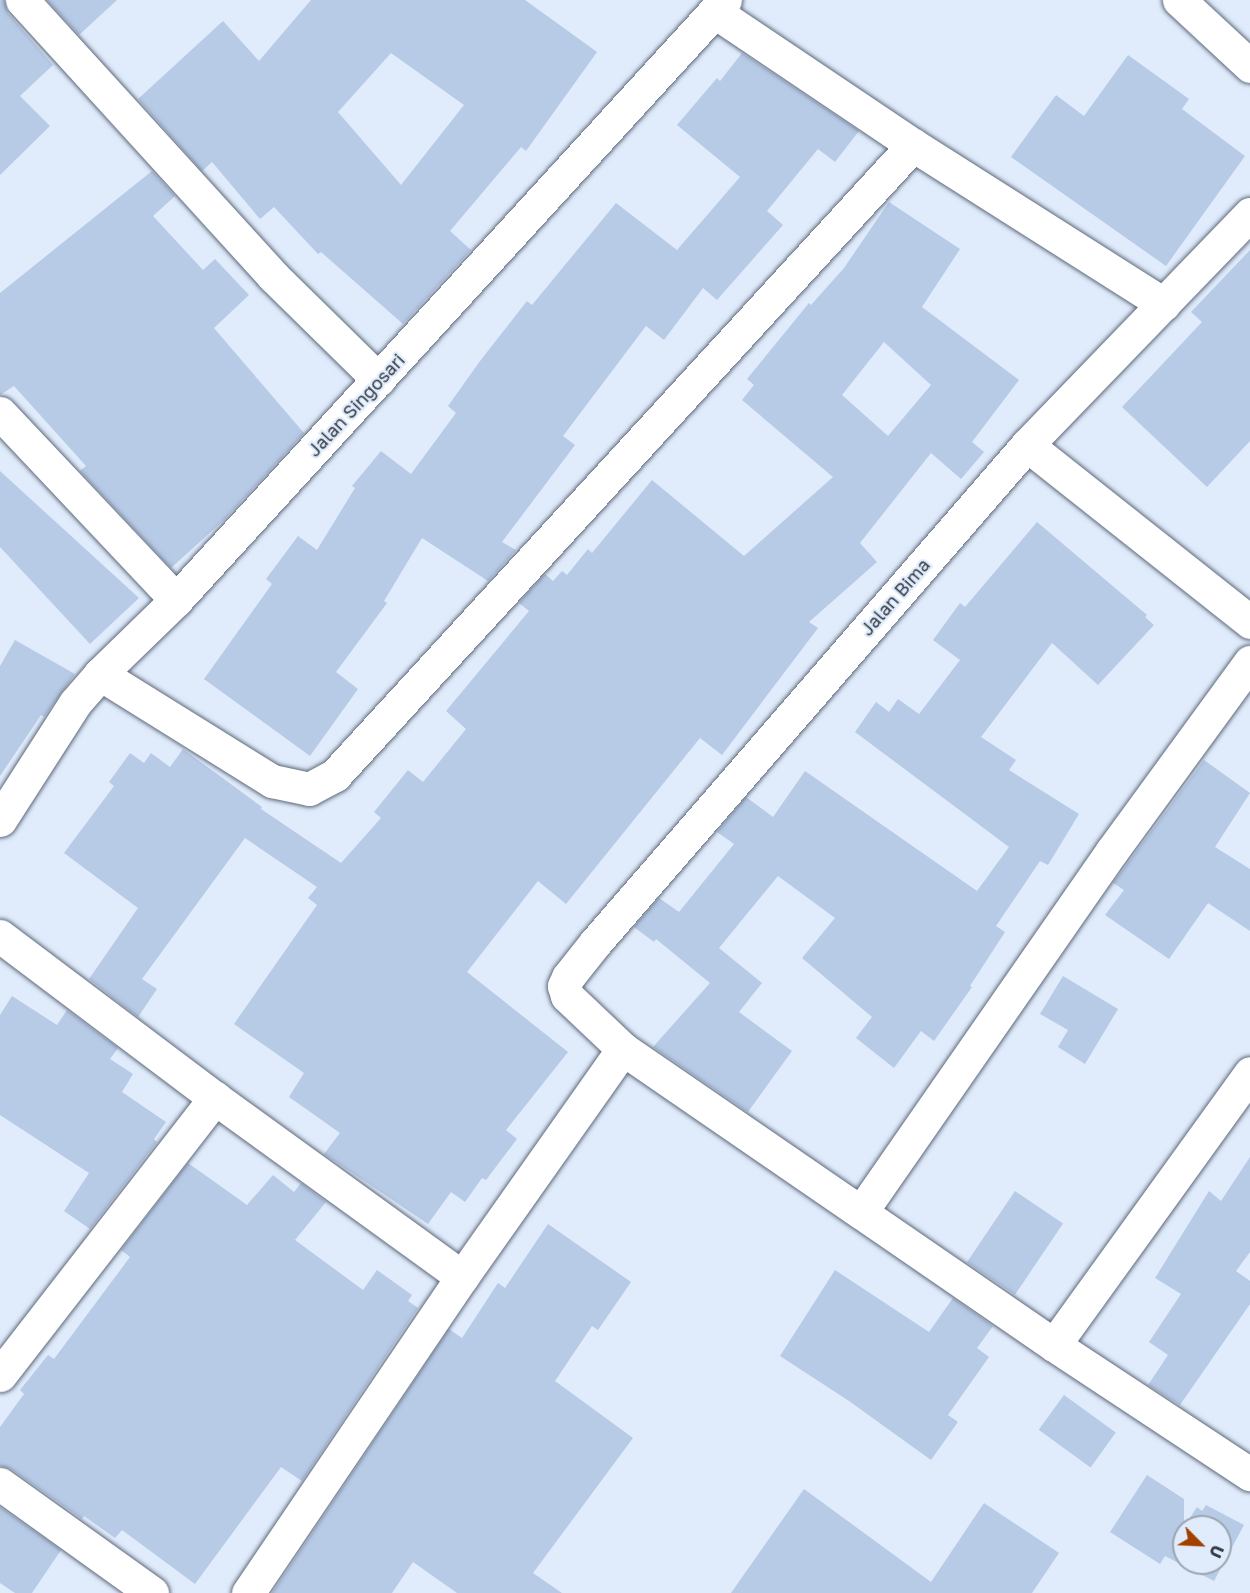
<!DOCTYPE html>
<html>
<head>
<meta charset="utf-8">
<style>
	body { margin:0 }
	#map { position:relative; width:1250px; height:1593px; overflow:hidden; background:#e0ecfc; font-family:"Golos Text",sans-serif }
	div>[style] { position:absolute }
	.building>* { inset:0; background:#b7cae6; transform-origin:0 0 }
	.roads { filter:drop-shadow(0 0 2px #5d697b) drop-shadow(0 0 2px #5d697b) }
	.street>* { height:33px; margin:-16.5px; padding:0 16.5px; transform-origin:16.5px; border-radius:16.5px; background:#fff }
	span { translate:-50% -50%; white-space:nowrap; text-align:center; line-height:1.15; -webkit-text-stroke:4.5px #e0ecfc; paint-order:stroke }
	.street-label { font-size:18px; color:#343a42 }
	.north { position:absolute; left:1172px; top:1515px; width:60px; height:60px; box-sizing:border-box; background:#e0ecfc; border:2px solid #9ba5b2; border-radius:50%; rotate:114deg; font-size:16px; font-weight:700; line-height:24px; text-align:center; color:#343a42 }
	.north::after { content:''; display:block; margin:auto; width:21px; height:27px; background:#a24000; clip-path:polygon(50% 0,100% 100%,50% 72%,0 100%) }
</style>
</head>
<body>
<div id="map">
	<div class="building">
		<i style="clip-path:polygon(0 0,4px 0,8px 13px,53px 65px,20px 96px,50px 126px,0 175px)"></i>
		<i style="clip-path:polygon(47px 0,117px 0,79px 35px)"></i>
		<i style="clip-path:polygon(evenodd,311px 0,525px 0,597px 52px,526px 151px,521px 147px,450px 231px,471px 250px,403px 324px,321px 252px,318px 254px,274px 207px,260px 219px,212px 162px,202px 171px,138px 99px,223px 21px,259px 61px,311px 0,391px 53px,464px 105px,401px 185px,338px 112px,391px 53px)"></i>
		<i style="clip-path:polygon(742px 53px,859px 131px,835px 162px,818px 149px,767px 211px,783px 225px,717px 300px,703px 288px,664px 340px,646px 326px,563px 436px,575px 445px,502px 542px,516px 550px,488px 581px,422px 538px,384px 601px,387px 603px,336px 672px,358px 689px,310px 756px,204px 679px,272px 584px,266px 579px,298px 536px,317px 550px,355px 488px,352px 486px,381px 451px,411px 474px,456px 413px,448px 406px,480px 361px,527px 301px,532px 305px,616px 203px,677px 250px,740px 177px,677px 125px,717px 78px,720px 81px)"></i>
		<i style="clip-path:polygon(1128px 55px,1189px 99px,1182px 109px,1245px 156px,1166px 266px,1011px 157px,1056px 95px,1084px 116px)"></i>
		<i style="clip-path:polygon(152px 171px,175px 196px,153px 216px,203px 270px,215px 259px,249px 295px,214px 328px,304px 433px,224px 520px,171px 568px,80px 471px,86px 466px,14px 386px,0 395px,0 293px)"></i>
		<i style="clip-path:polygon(evenodd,889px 202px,960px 249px,922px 307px,1019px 380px,972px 442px,984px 452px,961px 479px,931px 453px,860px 543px,877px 562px,809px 622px,818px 628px,722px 755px,700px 738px,566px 904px,538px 881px,467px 972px,568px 1052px,506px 1130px,517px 1139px,486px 1180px,482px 1178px,465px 1202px,451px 1192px,428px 1224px,324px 1154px,340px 1133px,289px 1097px,304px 1073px,234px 1024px,317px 905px,308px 898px,317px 887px,245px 838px,142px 979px,157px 989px,138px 1017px,89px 979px,138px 908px,64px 853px,114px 786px,109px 782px,130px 753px,144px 763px,151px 753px,170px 767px,183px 749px,262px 807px,261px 809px,341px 863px,381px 818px,374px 812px,408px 770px,423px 782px,466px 729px,446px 711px,529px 611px,519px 603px,545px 574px,553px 581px,562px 571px,567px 575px,588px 549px,592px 553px,652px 480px,744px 556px,833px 477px,742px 400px,754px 385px,747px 379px,809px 303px,811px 305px,844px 268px,889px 202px,884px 342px,931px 385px,888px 436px,842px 395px,884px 342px)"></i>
		<i style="clip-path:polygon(1250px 250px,1250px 441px,1207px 487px,1122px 407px,1202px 322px,1191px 312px)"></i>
		<i style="clip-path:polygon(0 471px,139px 598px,90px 644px,0 547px)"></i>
		<i style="clip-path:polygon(1037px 522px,1147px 615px,1145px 617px,1154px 625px,1098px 685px,1052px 643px,981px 737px,1016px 760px,1009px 770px,1079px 814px,1048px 865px,1040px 861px,996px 926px,1005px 932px,970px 986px,972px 987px,934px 1041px,921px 1031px,894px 1068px,856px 1038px,872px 1017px,802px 958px,835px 918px,778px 876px,719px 948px,762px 983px,739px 1012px,792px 1051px,748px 1112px,653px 1047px,710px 983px,656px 939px,654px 942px,634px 927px,659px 898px,679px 912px,734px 844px,717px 832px,746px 797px,773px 817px,805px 771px,977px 891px,1009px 847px,855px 732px,876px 702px,889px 712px,898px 699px,919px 714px,960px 660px,933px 640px,960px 603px,965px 607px)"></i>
		<i style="clip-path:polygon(15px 640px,75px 674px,44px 717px,41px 715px,0 776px,0 666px)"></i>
		<i style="clip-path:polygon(1204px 760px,1250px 793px,1215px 847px,1250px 869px,1250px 931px,1208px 903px,1169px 959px,1105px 915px,1124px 890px,1113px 883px)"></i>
		<i style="clip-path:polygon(1063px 976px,1118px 1009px,1085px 1064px,1058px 1047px,1068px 1030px,1040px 1014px)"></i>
		<i style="clip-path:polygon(12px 996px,57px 1025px,67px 1010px,118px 1048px,110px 1059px,133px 1074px,122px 1092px,166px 1122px,154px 1139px,157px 1142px,90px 1229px,64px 1211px,89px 1173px,0 1115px,0 1015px)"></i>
		<i style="clip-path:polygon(1250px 1157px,1250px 1252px,1236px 1271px,1250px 1281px,1250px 1304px,1180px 1405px,1148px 1385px,1168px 1355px,1149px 1342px,1181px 1294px,1155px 1278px,1209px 1191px,1221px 1201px)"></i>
		<i style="clip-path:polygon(188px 1163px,247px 1205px,273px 1175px,294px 1192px,301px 1183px,326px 1202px,295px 1240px,363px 1290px,377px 1270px,412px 1295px,408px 1301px,418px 1308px,302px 1481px,281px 1467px,195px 1584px,122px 1530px,115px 1538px,84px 1516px,82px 1519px,11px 1469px,0 1466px,0 1427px,24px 1394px,20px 1390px,48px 1355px,54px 1359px,130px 1257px,121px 1250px)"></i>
		<i style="left:1015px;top:1191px;width:58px;height:86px;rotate:34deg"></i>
		<i style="clip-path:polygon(548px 1224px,631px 1282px,598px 1330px,592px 1326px,555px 1381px,633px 1438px,533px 1573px,562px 1593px,457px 1593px,413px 1562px,392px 1593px,272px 1593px,449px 1329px,462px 1338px,498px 1283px,505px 1288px)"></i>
		<i style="clip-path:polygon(835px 1270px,929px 1332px,953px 1298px,993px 1326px,977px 1348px,989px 1357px,948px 1415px,958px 1422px,931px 1460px,849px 1401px,780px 1356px)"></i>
		<i style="left:1064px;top:1395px;width:64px;height:43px;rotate:36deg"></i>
		<i style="clip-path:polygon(evenodd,1147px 1475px,1184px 1499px,1184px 1527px,1197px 1507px,1202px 1511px,1206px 1505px,1244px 1525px,1214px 1581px,1165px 1556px,1160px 1564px,1110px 1532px,1147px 1475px,1184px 1527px,1220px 1527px,1220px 1563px,1184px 1563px,1184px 1527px)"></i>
		<i style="clip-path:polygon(804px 1489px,931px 1582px,984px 1503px,1059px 1553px,1032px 1593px,731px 1593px)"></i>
		<i style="clip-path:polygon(0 1507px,61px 1550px,32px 1593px,15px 1593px,0 1583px)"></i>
	</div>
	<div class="roads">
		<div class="street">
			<i style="left:22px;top:0;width:373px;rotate:47.7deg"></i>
			<i style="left:273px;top:276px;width:148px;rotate:44.5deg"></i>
			<i style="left:1179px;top:0;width:97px;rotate:42.9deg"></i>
			<i style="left:715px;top:12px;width:239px;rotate:33.9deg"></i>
			<i style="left:913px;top:145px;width:297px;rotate:32.4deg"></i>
			<i style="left:1250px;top:214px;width:321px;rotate:134deg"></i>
			<i style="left:1027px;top:445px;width:659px;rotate:130.94deg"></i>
			<i style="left:595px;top:943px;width:43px;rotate:128.5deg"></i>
			<i style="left:568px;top:977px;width:10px;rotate:114deg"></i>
			<i style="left:564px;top:986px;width:10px;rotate:73deg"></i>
			<i style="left:567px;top:996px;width:77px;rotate:43.4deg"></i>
			<i style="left:623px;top:1049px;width:523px;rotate:34.48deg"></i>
			<i style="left:1054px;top:1345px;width:235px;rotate:33.4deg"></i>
			<i style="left:0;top:413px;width:257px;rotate:46.7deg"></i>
			<i style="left:1027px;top:445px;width:285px;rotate:38.4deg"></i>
			<i style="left:100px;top:674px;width:203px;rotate:31.9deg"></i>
			<i style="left:272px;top:781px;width:38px;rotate:12deg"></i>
			<i style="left:309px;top:789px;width:30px;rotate:-28deg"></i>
			<i style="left:335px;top:775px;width:855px;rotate:-47.46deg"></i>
			<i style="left:0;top:820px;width:139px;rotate:-57.3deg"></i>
			<i style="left:75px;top:703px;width:38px;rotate:-49deg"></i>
			<i style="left:100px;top:674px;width:106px;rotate:-44.2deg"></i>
			<i style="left:176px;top:600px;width:813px;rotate:-47.54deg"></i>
			<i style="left:0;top:936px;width:269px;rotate:37deg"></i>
			<i style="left:215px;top:1098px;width:305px;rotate:35.9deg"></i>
			<i style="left:861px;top:1212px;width:440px;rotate:-55.2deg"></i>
			<i style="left:1112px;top:851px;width:234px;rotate:-53.9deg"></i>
			<i style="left:1054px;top:1345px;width:335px;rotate:-54.2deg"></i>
			<i style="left:0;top:1375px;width:351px;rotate:-52.2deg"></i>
			<i style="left:0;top:1484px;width:187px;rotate:35.6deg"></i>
			<i style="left:248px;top:1593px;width:382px;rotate:-55.9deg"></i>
			<i style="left:462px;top:1277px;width:279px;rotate:-54.8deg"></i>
		</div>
	</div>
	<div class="street-label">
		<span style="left:356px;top:405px;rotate:-47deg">Jalan Singosari</span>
		<span style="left:895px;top:597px;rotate:-49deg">Jalan Bima</span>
	</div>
	<div class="north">U</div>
</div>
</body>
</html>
